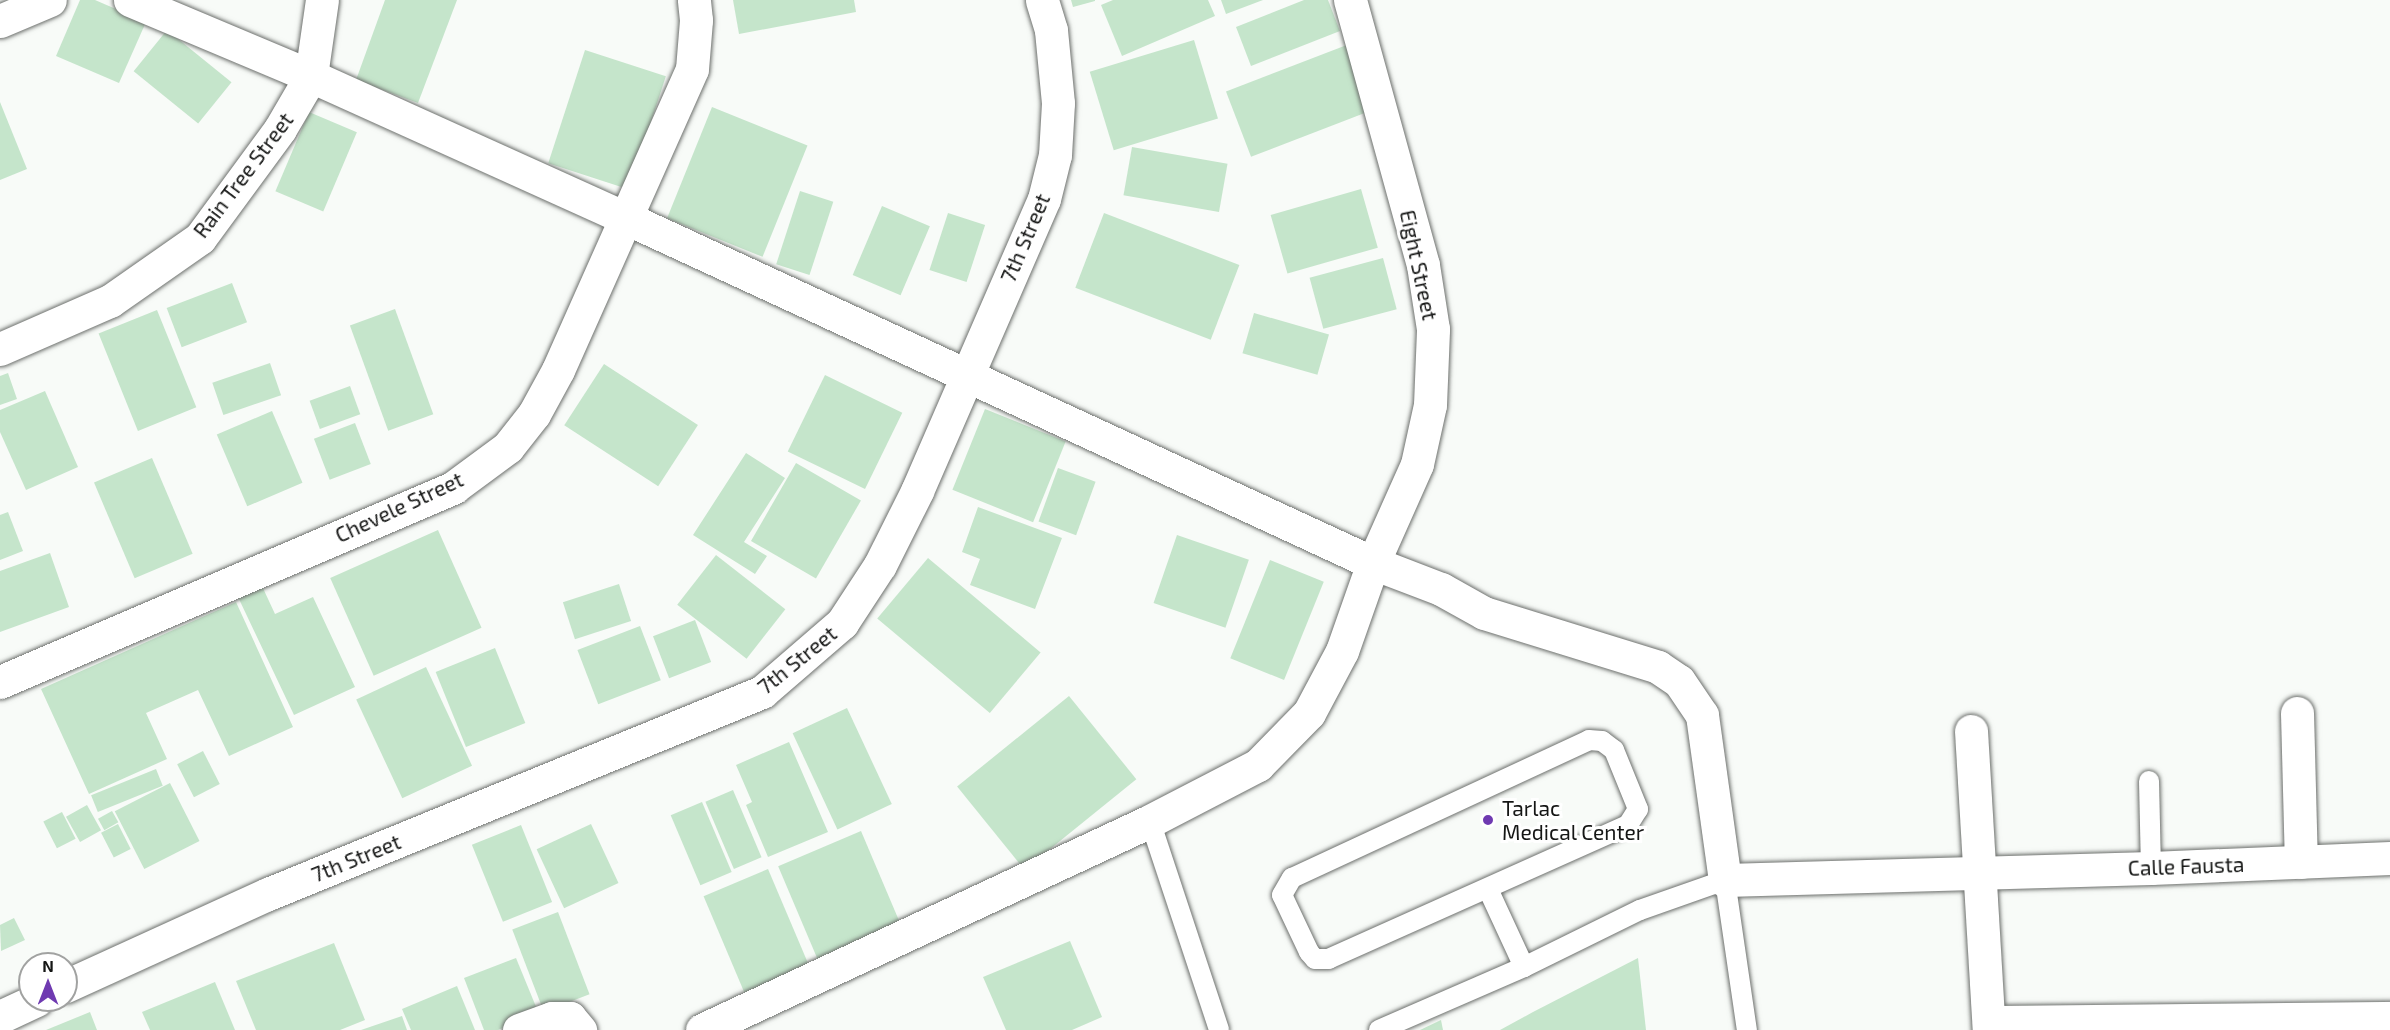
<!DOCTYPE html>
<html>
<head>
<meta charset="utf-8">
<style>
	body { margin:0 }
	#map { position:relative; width:2390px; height:1030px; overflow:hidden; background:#f8fbf8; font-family:"Exo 2",sans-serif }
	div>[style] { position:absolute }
	.building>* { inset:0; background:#c5e5cb; transform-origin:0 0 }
	.roads { filter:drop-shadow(0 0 2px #6d706d) drop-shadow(0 0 2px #6d706d) }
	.service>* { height:20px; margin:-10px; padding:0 10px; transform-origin:10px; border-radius:10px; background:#fff }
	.minor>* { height:33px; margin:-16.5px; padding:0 16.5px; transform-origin:16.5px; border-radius:16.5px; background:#fff }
	.dots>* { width:16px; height:16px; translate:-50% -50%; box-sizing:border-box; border:3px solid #fff; border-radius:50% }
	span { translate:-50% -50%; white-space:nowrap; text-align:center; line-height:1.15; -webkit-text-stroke:6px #fff; paint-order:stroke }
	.street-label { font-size:21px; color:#151615 }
	.poi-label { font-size:21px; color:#151615 }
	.left { translate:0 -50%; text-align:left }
	.north { position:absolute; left:18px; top:952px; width:60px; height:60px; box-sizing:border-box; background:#fff; border:2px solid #a1a2a1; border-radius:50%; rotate:0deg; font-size:16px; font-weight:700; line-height:24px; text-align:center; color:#151615 }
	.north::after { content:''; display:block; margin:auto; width:21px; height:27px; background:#6f3ab1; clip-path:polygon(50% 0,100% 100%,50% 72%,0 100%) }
</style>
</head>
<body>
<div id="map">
	<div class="building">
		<i style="clip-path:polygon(80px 0,95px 0,146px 22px,119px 83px,56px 56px)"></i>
		<i style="clip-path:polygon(385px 0,457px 0,418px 103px,356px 80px)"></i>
		<i style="clip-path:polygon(733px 0,854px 0,856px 12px,739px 34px)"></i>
		<i style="clip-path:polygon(1071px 0,1095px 0,1095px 1px,1073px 7px)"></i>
		<i style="clip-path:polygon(1113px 0,1208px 0,1215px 16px,1122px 56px,1101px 5px)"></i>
		<i style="clip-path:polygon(1221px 0,1263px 0,1226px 14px)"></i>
		<i style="clip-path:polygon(1304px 0,1328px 0,1340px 31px,1251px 66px,1236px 27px)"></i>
		<i style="left:167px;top:30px;width:83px;height:53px;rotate:39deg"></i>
		<i style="left:1194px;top:40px;width:82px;height:109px;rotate:73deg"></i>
		<i style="left:1352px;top:43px;width:70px;height:135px;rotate:69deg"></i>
		<i style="left:585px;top:50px;width:85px;height:119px;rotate:18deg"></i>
		<i style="clip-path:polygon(0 102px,27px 169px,0 180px)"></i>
		<i style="left:712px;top:107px;width:103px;height:120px;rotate:22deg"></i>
		<i style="left:309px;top:112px;width:52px;height:86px;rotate:23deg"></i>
		<i style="left:1132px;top:147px;width:97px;height:49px;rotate:10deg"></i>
		<i style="left:1361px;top:189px;width:61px;height:94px;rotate:74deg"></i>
		<i style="left:800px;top:191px;width:35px;height:77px;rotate:18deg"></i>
		<i style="left:882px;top:206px;width:52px;height:75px;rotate:23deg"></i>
		<i style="left:948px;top:213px;width:39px;height:60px;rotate:18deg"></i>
		<i style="left:1104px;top:213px;width:145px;height:80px;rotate:21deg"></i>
		<i style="left:1383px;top:258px;width:53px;height:76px;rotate:75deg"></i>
		<i style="left:232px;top:283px;width:42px;height:70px;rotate:69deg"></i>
		<i style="left:395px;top:309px;width:112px;height:48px;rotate:70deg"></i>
		<i style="left:157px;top:310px;width:105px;height:63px;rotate:68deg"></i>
		<i style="left:1254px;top:313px;width:78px;height:42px;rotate:16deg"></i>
		<i style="left:270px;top:363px;width:34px;height:61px;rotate:71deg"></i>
		<i style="left:604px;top:364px;width:112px;height:73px;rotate:33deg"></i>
		<i style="clip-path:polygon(8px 373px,17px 399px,0 405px,0 376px)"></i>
		<i style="left:825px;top:375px;width:86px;height:85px;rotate:26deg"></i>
		<i style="left:350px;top:386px;width:30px;height:43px;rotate:70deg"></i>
		<i style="clip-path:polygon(45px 391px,78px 467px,26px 490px,0 432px,0 410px)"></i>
		<i style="left:985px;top:409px;width:87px;height:87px;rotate:22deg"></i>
		<i style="left:272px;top:411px;width:78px;height:60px;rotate:67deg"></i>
		<i style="left:355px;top:423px;width:44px;height:44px;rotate:69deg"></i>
		<i style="clip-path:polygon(746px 453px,785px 478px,744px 542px,767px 556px,755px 574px,693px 535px)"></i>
		<i style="left:152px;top:458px;width:104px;height:63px;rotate:67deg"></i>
		<i style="left:796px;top:463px;width:75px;height:90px;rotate:30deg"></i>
		<i style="left:1058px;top:468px;width:40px;height:57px;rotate:20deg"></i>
		<i style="clip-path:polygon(978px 507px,1062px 538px,1035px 609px,970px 585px,980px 559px,962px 552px)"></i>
		<i style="clip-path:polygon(8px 512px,23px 551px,0 560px,0 515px)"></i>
		<i style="left:438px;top:530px;width:107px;height:118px;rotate:66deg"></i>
		<i style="left:1177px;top:535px;width:76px;height:72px;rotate:19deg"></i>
		<i style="clip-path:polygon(50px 553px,69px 607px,0 632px,0 571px)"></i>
		<i style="left:716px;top:555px;width:88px;height:63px;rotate:38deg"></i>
		<i style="left:928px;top:558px;width:147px;height:79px;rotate:40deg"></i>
		<i style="left:1270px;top:560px;width:58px;height:106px;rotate:22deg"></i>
		<i style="left:619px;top:584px;width:39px;height:59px;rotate:72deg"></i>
		<i style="clip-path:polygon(262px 586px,275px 614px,313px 597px,355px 687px,294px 715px,238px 597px)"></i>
		<i style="clip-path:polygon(236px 602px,293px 727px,229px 756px,198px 690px,146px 713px,167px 759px,89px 794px,41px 689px)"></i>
		<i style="left:695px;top:620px;width:45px;height:45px;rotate:69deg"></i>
		<i style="left:640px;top:626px;width:58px;height:67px;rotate:69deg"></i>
		<i style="left:495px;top:648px;width:81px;height:64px;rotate:68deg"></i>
		<i style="left:426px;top:667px;width:109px;height:77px;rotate:65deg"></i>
		<i style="left:1069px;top:696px;width:107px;height:144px;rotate:51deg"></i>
		<i style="left:847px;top:708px;width:106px;height:60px;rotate:65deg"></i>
		<i style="clip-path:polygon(789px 742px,828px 832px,768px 857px,746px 805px,752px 802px,736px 765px)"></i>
		<i style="left:203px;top:751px;width:37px;height:29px;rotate:63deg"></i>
		<i style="left:156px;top:769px;width:18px;height:70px;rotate:68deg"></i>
		<i style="left:170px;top:783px;width:65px;height:62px;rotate:63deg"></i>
		<i style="left:733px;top:790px;width:73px;height:30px;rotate:67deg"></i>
		<i style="left:702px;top:802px;width:76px;height:34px;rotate:67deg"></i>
		<i style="left:87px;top:805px;width:29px;height:24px;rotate:61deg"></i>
		<i style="left:112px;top:811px;width:13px;height:16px;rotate:61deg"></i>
		<i style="left:62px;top:812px;width:30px;height:21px;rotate:63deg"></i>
		<i style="left:118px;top:824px;width:28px;height:19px;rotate:63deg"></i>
		<i style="left:591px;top:824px;width:65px;height:60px;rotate:65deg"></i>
		<i style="left:521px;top:825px;width:83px;height:53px;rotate:68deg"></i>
		<i style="left:861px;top:831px;width:101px;height:90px;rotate:67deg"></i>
		<i style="left:768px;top:869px;width:109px;height:70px;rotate:67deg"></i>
		<i style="left:558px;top:912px;width:88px;height:49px;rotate:69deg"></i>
		<i style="clip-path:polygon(14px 918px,25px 940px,1px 951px,0 925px)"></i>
		<i style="clip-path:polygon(1070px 941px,1102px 1017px,1072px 1030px,1006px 1030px,983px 977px)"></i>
		<i style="clip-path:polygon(334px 943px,365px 1020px,340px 1030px,256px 1030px,236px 981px)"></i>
		<i style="clip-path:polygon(516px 958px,539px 1014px,498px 1030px,484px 1030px,464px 978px)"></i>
		<i style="clip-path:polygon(1638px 958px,1646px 1030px,1500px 1030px,1533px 1012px)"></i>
		<i style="clip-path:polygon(215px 982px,235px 1030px,150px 1030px,142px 1012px)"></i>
		<i style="clip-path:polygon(457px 986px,475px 1030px,411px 1030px,402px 1009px)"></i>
		<i style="clip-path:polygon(90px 1012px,97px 1030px,46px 1030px)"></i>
		<i style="clip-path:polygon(402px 1016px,407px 1030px,361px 1030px)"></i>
		<i style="clip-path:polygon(1441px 1020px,1443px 1030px,1420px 1030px)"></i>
	</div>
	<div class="roads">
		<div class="service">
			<i style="left:1589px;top:740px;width:13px;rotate:4deg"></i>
			<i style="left:1602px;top:741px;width:15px;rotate:37deg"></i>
			<i style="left:1614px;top:750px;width:64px;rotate:67.9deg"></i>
			<i style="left:1638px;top:809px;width:19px;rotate:122deg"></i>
			<i style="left:1628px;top:825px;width:328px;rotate:155.9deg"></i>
			<i style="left:1329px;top:959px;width:14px;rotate:180deg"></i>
			<i style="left:1315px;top:959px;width:9px;rotate:-131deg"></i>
			<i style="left:1309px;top:952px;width:63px;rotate:-115.3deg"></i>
			<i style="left:1282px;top:895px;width:20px;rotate:-60deg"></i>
			<i style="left:1292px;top:878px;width:327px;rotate:-24.9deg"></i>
			<i style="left:2149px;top:781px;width:87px;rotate:88.7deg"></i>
			<i style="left:1150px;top:821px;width:220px;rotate:71.7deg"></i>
			<i style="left:1488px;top:889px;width:86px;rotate:65.2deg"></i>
			<i style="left:1379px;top:1030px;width:158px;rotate:-23.5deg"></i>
			<i style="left:1524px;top:967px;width:129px;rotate:-26.2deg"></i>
			<i style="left:1640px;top:910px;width:90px;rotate:-19.4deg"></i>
			<i style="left:1725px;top:880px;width:152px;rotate:81.7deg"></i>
		</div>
		<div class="minor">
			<i style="left:130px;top:0;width:196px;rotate:22.8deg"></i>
			<i style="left:311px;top:76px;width:346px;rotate:24.3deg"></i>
			<i style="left:626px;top:218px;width:823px;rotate:24.79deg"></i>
			<i style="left:1373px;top:563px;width:73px;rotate:20.9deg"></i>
			<i style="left:1441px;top:589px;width:49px;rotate:29.2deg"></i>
			<i style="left:1484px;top:613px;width:182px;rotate:17.2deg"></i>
			<i style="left:1658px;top:667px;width:25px;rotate:34deg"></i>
			<i style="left:1679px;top:681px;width:41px;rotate:55.9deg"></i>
			<i style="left:1702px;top:715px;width:167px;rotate:82.1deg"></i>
			<i style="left:1725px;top:880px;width:426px;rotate:-1.6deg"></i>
			<i style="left:2151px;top:868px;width:239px;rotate:-2.4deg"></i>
			<i style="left:0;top:21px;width:54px;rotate:-22.8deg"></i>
			<i style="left:0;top:349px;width:120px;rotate:-23.6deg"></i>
			<i style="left:110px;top:301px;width:110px;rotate:-35deg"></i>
			<i style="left:200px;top:238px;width:135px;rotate:-53.7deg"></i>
			<i style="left:280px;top:129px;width:61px;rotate:-59.7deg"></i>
			<i style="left:311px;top:76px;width:77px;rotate:-81.8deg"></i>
			<i style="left:0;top:682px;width:494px;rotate:-23.2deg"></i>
			<i style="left:454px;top:487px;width:67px;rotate:-36.5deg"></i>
			<i style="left:508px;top:447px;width:42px;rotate:-51.8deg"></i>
			<i style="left:534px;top:414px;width:50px;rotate:-61.4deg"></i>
			<i style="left:558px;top:370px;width:329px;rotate:-66deg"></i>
			<i style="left:692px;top:69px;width:49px;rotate:-85.3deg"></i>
			<i style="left:696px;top:20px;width:20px;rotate:-96deg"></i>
			<i style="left:2297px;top:713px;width:149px;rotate:88.5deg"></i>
			<i style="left:1971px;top:731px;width:300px;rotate:86.6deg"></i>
			<i style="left:66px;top:986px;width:222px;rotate:-24.5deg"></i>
			<i style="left:268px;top:894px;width:534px;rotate:-22.24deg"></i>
			<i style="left:762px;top:692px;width:106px;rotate:-40.8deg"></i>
			<i style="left:842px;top:623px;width:69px;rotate:-56.8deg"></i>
			<i style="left:880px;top:565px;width:83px;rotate:-63.4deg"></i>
			<i style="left:917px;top:491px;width:318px;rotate:-66.5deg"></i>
			<i style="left:1044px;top:199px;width:45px;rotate:-76deg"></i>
			<i style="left:1055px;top:155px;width:52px;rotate:-86.7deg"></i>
			<i style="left:1058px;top:103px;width:73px;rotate:-95.5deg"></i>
			<i style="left:1051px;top:30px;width:31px;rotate:-107deg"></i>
			<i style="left:0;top:1017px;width:40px;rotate:-25deg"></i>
			<i style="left:1989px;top:1022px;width:401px;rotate:-0.6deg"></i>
			<i style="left:519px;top:1030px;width:35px;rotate:-20deg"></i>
			<i style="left:552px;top:1018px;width:18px"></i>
			<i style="left:570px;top:1018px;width:16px;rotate:50deg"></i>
			<i style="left:702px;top:1030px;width:494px;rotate:-25deg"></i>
			<i style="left:1150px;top:821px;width:122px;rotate:-27.4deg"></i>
			<i style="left:1258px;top:765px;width:73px;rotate:-45.6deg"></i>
			<i style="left:1309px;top:713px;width:70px;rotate:-62deg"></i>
			<i style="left:1342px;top:651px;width:93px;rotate:-70.6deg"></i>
			<i style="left:1373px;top:563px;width:108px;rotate:-66deg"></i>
			<i style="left:1417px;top:464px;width:60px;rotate:-77.6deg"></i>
			<i style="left:1430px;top:405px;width:76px;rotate:-87.7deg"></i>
			<i style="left:1433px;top:329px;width:65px;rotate:-98.9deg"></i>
			<i style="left:1423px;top:265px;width:275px;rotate:-105.4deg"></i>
		</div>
	</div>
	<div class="dots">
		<i style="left:1488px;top:820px;background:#6f3ab1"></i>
	</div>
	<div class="street-label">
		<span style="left:243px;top:175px;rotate:-53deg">Rain Tree Street</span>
		<span style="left:1025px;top:238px;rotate:-67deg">7th Street</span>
		<span style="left:1419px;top:265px;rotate:78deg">Eight Street</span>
		<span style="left:399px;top:507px;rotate:-25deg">Chevele Street</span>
		<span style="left:797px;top:660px;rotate:-39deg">7th Street</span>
		<span style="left:356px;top:858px;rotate:-22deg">7th Street</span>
		<span style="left:2186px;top:866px;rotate:-2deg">Calle Fausta</span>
	</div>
	<div class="poi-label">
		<span class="left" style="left:1502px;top:820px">Tarlac<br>Medical Center</span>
	</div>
	<div class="north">N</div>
</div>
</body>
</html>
